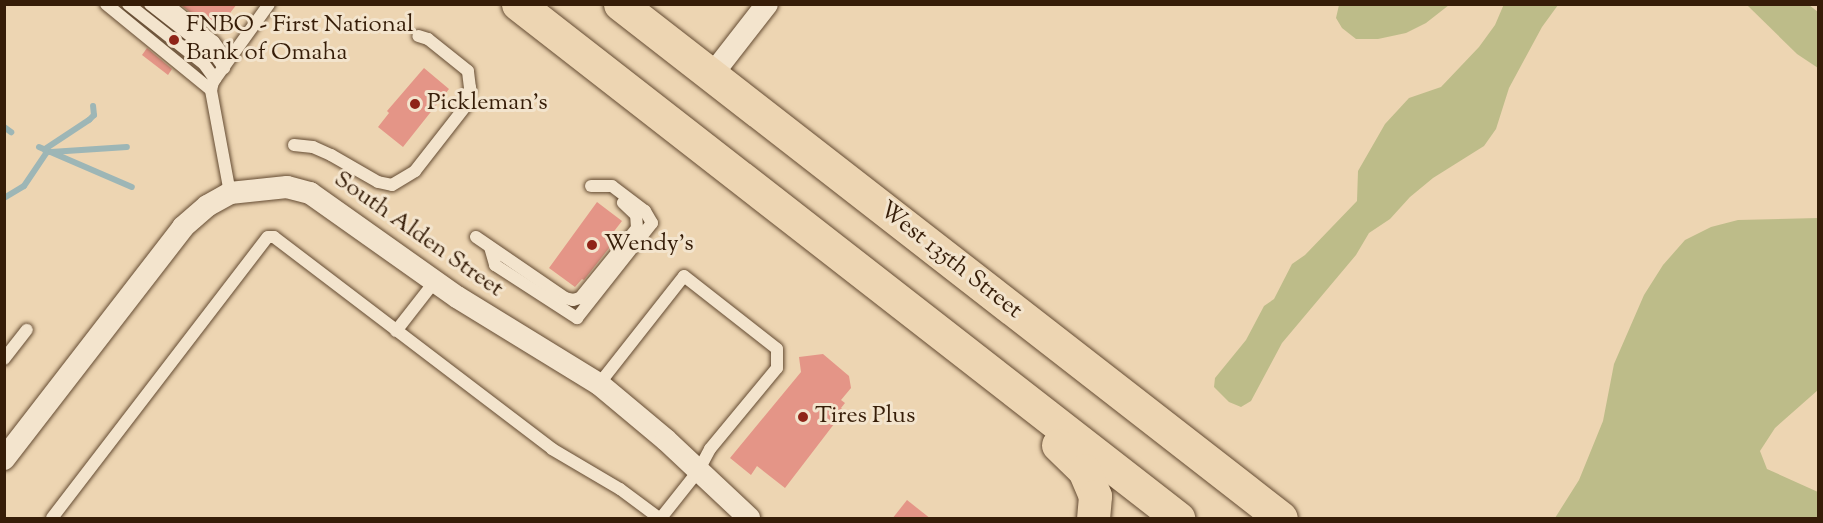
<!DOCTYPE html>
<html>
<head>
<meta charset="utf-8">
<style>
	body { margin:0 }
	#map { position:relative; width:1823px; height:523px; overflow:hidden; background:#edd5b2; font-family:"Sorts Mill Goudy",serif }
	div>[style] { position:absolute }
	.green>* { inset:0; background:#bdbc89 }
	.stream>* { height:6px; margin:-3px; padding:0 3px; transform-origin:3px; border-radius:3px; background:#9db6b6 }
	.building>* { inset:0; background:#e49587 }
	.roads { filter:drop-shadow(0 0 2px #644b32) drop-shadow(0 0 2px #644b32) }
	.lane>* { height:12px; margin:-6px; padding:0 6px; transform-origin:6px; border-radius:6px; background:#f3e4cd }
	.street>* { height:22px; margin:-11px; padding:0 11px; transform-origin:11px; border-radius:11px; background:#f3e4cd }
	.primary>* { height:33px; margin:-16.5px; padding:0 16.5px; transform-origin:16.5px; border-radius:16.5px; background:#edd5b2 }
	.dots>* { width:16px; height:16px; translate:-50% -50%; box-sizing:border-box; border:3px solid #f3e4cd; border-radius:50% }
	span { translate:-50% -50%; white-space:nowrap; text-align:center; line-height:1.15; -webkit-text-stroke:6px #f3e4cd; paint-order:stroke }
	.poi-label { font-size:24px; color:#361d08 }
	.left { translate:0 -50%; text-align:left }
	.street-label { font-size:24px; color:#361d08 }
	.frame { position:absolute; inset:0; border:6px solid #361d08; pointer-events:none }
</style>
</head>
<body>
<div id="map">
	<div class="green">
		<i style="clip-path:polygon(1504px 4px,1558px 5px,1542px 27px,1509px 88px,1496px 129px,1484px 146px,1433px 178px,1410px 197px,1390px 219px,1369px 233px,1356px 255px,1282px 343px,1251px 401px,1241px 407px,1229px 402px,1214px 387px,1215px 378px,1246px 340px,1264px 306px,1274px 299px,1292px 264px,1305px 255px,1357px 201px,1358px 171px,1385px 124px,1409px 98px,1441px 87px,1479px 47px,1495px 25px)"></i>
		<i style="clip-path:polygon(1339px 5px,1339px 4px,1449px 5px,1426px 23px,1406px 33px,1378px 39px,1356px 39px,1342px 28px,1336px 18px)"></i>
		<i style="clip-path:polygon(1747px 5px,1809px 5px,1818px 12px,1818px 68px,1797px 54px)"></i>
		<i style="clip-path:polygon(1818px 218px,1818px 390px,1775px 428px,1760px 451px,1767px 469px,1818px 492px,1818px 518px,1555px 518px,1579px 480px,1603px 421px,1614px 364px,1644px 295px,1663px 265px,1685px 240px,1711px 227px,1738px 220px)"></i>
	</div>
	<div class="stream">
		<i style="left:4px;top:127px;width:9px;rotate:36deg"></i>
		<i style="left:39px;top:147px;width:101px;rotate:23.3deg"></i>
		<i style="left:51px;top:152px;width:76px;rotate:-3.8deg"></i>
		<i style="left:4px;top:198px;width:23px;rotate:-31deg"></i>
		<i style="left:24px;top:186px;width:40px;rotate:-56deg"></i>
		<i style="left:46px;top:153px;width:4px;rotate:-104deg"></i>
		<i style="left:45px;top:149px;width:53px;rotate:-33.4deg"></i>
		<i style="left:89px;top:120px;width:7px;rotate:-45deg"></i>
		<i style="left:94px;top:115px;width:9px;rotate:-96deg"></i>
	</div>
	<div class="building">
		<i style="clip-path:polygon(237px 4px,220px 26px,210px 19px,206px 25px,181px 5px)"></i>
		<i style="clip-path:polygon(147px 48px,172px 69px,168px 75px,142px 55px)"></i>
		<i style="clip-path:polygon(424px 68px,449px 89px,403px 147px,378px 127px,389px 113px,387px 111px)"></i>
		<i style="clip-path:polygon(597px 202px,622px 221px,608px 239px,613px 243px,584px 280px,582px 279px,575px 287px,549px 268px)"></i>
		<i style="clip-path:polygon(823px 354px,849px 376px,851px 388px,841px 400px,845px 403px,841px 408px,844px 411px,785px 488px,757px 466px,751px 475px,730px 458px,801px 372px,799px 357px)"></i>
		<i style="clip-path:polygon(907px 500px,931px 519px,892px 519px)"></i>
	</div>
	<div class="roads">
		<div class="lane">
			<i style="left:106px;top:4px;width:136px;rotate:39.3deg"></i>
			<i style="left:128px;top:4px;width:97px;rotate:38.3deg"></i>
			<i style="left:204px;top:64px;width:19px;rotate:54deg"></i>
			<i style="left:150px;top:4px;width:83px;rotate:38.1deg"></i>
			<i style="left:215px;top:55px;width:16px;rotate:55deg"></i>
			<i style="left:167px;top:4px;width:60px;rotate:39deg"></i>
			<i style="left:214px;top:42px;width:22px;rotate:54deg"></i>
			<i style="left:294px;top:145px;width:19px;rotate:6deg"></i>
			<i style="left:313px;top:147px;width:20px;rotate:24deg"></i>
			<i style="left:331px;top:155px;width:54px;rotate:29.9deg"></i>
			<i style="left:378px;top:182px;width:14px;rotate:12deg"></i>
			<i style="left:392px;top:185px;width:27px;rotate:-31deg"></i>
			<i style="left:415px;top:171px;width:81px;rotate:-52deg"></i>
			<i style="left:465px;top:107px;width:20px;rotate:-75deg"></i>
			<i style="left:470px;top:88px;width:17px;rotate:-97deg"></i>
			<i style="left:468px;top:71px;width:51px;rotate:-141.3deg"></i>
			<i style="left:428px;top:39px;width:10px;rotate:-163deg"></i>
			<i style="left:230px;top:193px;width:105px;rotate:-100.5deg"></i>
			<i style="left:211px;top:90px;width:8px;rotate:-76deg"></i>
			<i style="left:213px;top:82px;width:96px;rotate:-54.3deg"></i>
			<i style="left:476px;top:237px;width:108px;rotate:34.4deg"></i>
			<i style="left:565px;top:298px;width:8px;rotate:14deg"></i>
			<i style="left:573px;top:300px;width:7px;rotate:-16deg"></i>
			<i style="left:580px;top:298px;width:90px;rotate:-50.8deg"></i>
			<i style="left:637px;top:228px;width:13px;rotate:-94deg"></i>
			<i style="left:636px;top:215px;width:18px;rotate:-137deg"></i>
			<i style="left:490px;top:247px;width:19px;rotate:74deg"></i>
			<i style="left:495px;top:265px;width:98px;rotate:32.9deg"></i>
			<i style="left:577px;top:318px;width:121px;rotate:-51.7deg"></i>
			<i style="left:652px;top:223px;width:14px;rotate:-120deg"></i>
			<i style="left:645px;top:211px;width:41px;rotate:-142.9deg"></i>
			<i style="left:612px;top:186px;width:21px;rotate:180deg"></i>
			<i style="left:396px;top:331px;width:63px;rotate:-52deg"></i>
			<i style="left:4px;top:359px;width:37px;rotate:-52deg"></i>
			<i style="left:599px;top:384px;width:137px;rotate:-51.8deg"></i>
			<i style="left:684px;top:276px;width:118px;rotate:38.1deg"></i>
			<i style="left:777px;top:349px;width:19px;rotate:90deg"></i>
			<i style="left:777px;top:368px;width:105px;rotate:129.6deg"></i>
			<i style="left:710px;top:449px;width:24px;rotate:118deg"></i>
			<i style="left:699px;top:470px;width:61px;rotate:128.4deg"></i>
			<i style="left:52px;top:518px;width:354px;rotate:-52.5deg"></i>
			<i style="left:268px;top:237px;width:6px"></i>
			<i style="left:274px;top:237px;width:350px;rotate:37.3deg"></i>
			<i style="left:552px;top:449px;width:79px;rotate:30.5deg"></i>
			<i style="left:620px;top:489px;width:49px;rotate:36.6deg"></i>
		</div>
		<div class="street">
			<i style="left:711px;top:76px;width:91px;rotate:-52.1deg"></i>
			<i style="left:4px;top:459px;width:293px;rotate:-52.3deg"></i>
			<i style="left:183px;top:227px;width:32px;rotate:-41deg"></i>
			<i style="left:207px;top:206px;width:26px;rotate:-29deg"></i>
			<i style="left:230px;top:193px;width:57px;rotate:-6deg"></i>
			<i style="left:287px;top:187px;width:24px;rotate:15deg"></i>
			<i style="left:310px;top:193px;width:180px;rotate:35.3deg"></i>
			<i style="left:457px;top:297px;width:167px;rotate:31.5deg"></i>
			<i style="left:599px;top:384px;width:87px;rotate:39.9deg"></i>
			<i style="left:666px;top:440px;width:114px;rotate:43.2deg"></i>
		</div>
		<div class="primary">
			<i style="left:518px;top:4px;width:837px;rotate:37.91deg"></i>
			<i style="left:620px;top:4px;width:837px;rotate:37.87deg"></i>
			<i style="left:1058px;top:445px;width:36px;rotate:44deg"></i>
			<i style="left:1084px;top:470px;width:28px;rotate:67deg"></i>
			<i style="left:1095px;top:496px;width:22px;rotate:95deg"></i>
		</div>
	</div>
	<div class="dots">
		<i style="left:174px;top:40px;background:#8f2418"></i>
		<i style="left:415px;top:104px;background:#8f2418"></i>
		<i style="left:592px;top:245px;background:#8f2418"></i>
		<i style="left:803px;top:417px;background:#8f2418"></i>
	</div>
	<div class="poi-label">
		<span class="left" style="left:186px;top:40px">FNBO - First National<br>Bank of Omaha</span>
		<span class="left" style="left:427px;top:104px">Pickleman's</span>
		<span class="left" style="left:604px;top:245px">Wendy's</span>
		<span class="left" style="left:815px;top:417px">Tires Plus</span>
	</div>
	<div class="street-label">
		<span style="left:418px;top:235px;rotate:35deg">South Alden Street</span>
		<span style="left:950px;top:261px;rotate:38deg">West 135th Street</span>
	</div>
	<div class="frame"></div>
</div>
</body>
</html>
